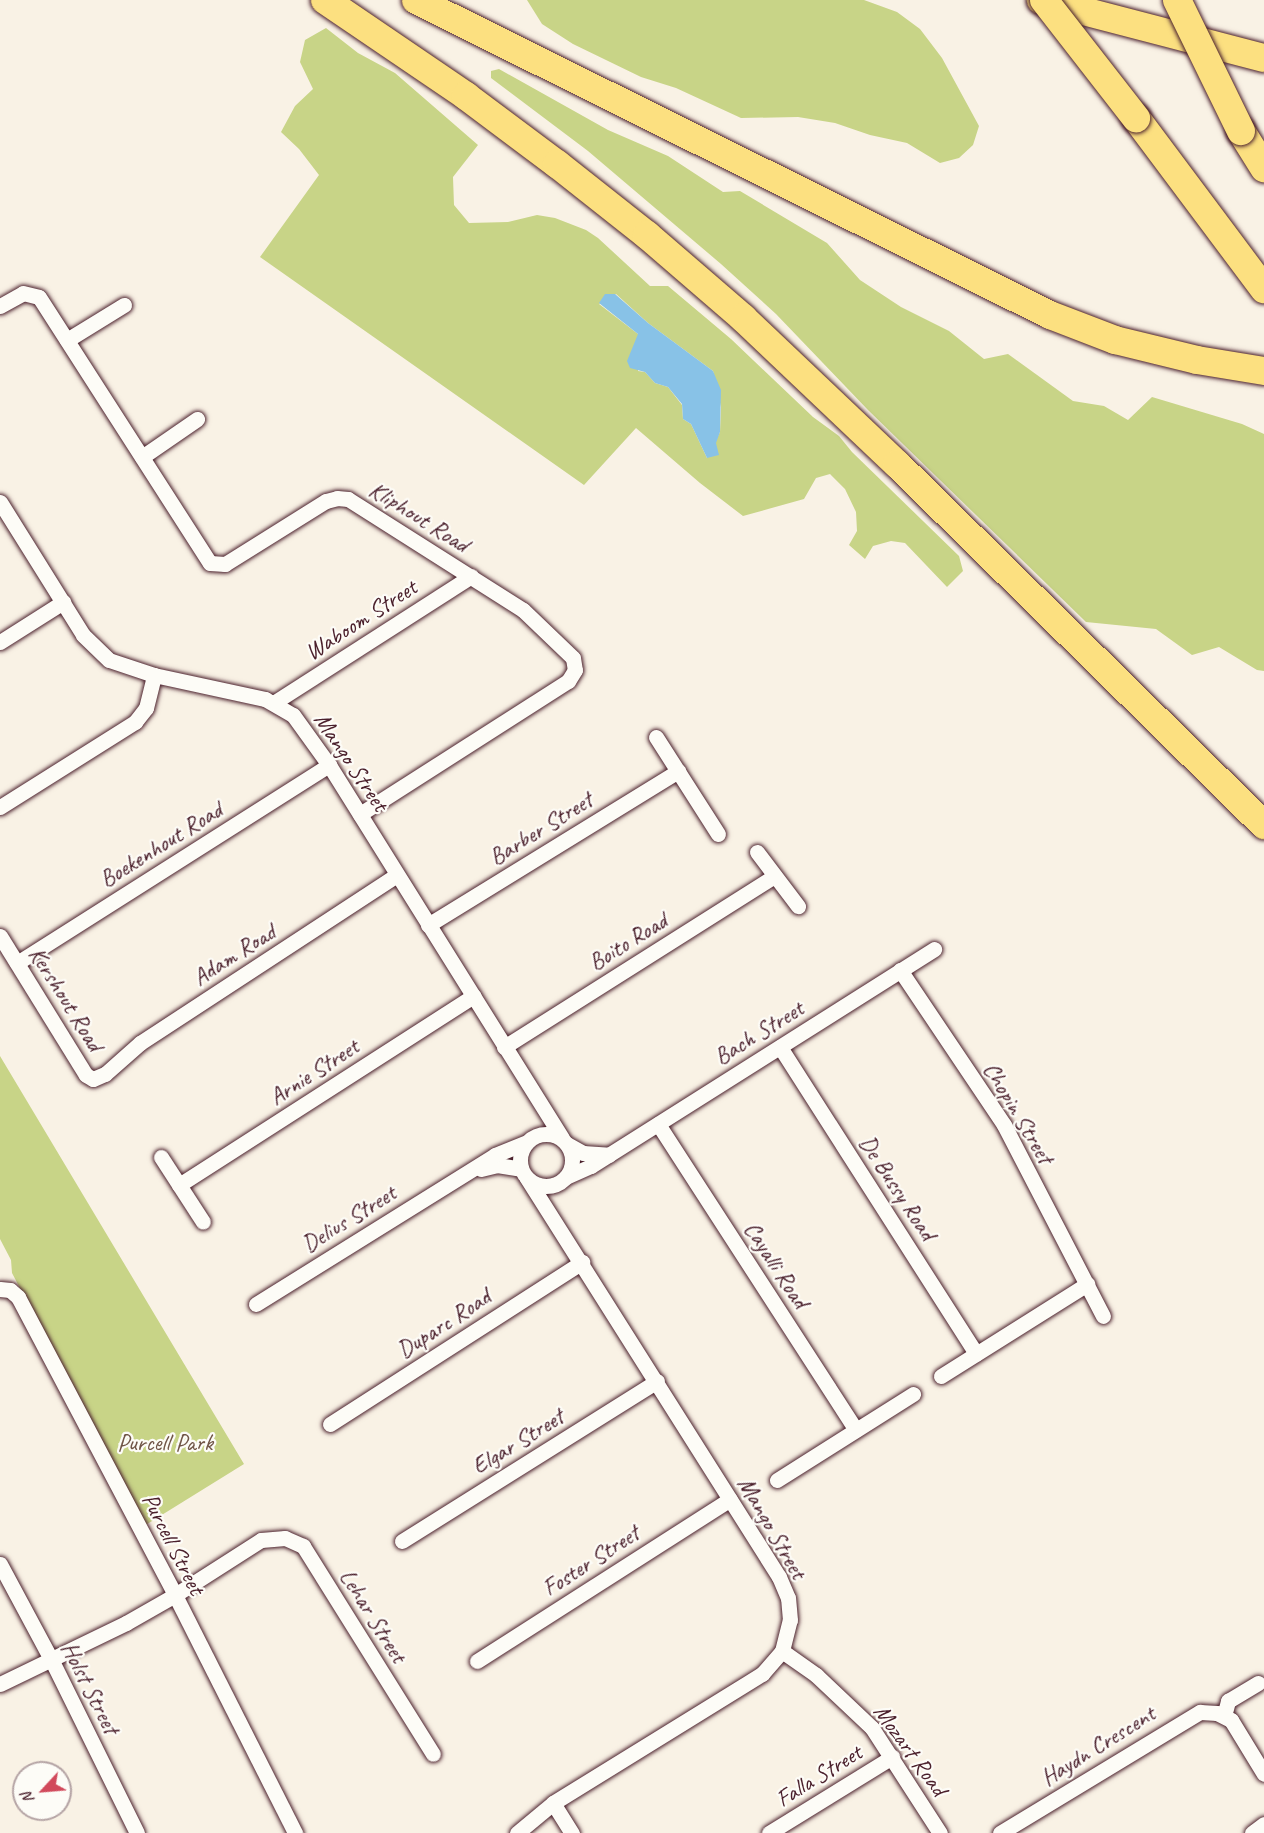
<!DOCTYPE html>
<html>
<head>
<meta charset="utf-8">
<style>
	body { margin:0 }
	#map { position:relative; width:1264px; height:1833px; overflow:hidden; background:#f9f2e5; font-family:Caveat,sans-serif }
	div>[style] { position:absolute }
	.green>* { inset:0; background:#c8d487 }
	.water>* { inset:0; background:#88c2e7 }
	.roads { filter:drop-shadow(0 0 2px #4a1f2b) drop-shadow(0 0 2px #4a1f2b) }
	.street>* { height:15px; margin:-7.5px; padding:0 7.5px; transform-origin:7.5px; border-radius:7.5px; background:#fdfcf7 }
	.street>.ring { margin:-7.5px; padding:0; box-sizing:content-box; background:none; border:15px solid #fdfcf7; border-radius:50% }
	.highway>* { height:28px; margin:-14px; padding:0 14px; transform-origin:14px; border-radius:14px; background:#fce080 }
	.bridges { filter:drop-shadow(0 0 2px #4a1f2b) drop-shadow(0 0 2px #4a1f2b) }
	.highway-bridge>* { height:28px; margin:-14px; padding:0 14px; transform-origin:14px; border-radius:14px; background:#fce080 }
	span { translate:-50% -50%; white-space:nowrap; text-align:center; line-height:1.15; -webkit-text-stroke:4.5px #fdfcf7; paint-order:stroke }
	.street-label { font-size:24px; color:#4a1f2b }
	.park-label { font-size:24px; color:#705547 }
	.north { position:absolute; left:12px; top:1761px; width:60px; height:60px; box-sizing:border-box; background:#fdfcf7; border:2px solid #b5a4a5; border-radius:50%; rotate:244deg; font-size:16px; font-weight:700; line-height:24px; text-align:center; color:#4a1f2b }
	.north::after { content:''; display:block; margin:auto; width:21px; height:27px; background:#d1495b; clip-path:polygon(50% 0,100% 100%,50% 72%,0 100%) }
</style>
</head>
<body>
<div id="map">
	<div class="green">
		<i style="clip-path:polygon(527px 0,864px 0,897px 12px,920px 29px,942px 58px,979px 126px,973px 145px,959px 158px,940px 163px,907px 143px,870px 135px,835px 123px,798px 117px,741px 118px,676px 88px,641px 77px,573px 44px,542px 24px)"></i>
		<i style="clip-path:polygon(evenodd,326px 28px,358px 53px,395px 73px,478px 145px,453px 177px,454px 205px,469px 223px,508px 222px,537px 215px,555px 218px,586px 230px,598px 238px,650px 286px,668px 286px,731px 339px,813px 417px,839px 436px,852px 452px,959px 556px,963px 571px,947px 587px,905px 543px,891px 541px,873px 546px,865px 559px,849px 545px,857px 531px,856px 512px,845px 489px,830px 474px,816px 478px,804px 499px,743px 516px,700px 483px,636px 428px,584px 485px,260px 257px,319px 175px,299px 149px,281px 132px,295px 106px,313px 89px,300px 62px,305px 40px,326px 28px,616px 294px,648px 323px,713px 371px,721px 407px,720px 432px,707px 458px,691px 424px,683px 419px,682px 405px,668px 387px,655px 383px,645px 372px,638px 371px,638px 334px,599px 304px,616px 294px)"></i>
		<i style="clip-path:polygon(499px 69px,608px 130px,668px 156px,723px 192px,740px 191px,827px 243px,860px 280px,901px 307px,949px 331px,984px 359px,1008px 354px,1073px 401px,1104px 406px,1128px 420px,1152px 397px,1242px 424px,1264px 434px,1264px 671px,1257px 670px,1219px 647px,1192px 655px,1156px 629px,1086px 622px,868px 410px,776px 314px,721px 264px,588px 151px,491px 78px,491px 71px)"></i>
		<i style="clip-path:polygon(0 1056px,244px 1464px,144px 1526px,12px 1273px,11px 1260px,0 1239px)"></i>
	</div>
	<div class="water">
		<i style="clip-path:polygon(605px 294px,615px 294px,648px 323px,713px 371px,721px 390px,720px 432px,716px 443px,719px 455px,707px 458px,691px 424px,683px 419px,682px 404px,668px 387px,655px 383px,645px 372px,630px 368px,627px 361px,638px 334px,599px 303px)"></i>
	</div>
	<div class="roads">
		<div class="street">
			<i style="left:0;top:306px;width:26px;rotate:-29deg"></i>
			<i style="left:23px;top:293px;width:16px;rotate:14deg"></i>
			<i style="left:39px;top:297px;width:316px;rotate:57.3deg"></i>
			<i style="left:210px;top:563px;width:15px;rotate:4deg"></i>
			<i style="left:225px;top:564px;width:119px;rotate:-32deg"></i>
			<i style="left:326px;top:501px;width:11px;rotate:-15deg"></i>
			<i style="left:337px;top:498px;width:11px;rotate:5deg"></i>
			<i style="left:348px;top:499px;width:207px;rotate:32.4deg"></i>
			<i style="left:523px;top:610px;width:69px;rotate:43.8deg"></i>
			<i style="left:573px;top:658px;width:12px;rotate:81deg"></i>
			<i style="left:575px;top:670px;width:13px;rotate:122deg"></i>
			<i style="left:568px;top:681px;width:247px;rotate:147.4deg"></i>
			<i style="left:67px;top:340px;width:67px;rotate:-31.6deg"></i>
			<i style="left:142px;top:457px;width:67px;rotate:-34.6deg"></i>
			<i style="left:0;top:502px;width:157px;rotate:58deg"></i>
			<i style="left:83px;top:635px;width:36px;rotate:44deg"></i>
			<i style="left:109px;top:660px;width:47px;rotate:18.4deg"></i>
			<i style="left:154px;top:675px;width:114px;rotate:12.2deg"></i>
			<i style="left:265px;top:699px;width:32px;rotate:30deg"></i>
			<i style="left:293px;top:715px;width:62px;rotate:54.2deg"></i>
			<i style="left:329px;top:765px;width:440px;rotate:58deg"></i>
			<i style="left:0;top:642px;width:75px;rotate:-32.4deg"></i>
			<i style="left:275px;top:702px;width:233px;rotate:-32.7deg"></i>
			<i style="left:656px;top:737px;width:115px;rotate:57.4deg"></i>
			<i style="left:0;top:807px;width:160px;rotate:-32.2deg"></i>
			<i style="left:135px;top:722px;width:18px;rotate:-52deg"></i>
			<i style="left:146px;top:708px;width:34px;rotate:-76deg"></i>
			<i style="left:757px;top:852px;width:68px;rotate:52.8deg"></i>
			<i style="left:428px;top:925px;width:294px;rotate:-31.6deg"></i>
			<i style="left:0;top:936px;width:163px;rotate:58.3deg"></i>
			<i style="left:86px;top:1075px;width:8px;rotate:30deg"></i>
			<i style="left:93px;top:1079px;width:13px;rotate:-23deg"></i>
			<i style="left:105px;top:1074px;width:47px;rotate:-41.5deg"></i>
			<i style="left:140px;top:1043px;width:307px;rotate:-33.2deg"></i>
			<i style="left:17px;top:963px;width:370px;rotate:-32.4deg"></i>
			<i style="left:900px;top:970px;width:187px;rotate:56.1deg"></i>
			<i style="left:1004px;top:1125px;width:215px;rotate:62.6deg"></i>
			<i style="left:504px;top:1047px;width:320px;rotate:-32.3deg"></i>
			<i style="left:780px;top:1047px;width:364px;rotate:57.4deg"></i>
			<i style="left:658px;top:1124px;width:364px;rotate:57.1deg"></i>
			<i class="ring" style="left:520px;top:1134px;width:37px;height:37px"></i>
			<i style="left:567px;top:1144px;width:18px;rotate:29deg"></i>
			<i style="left:583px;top:1153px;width:26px;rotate:4deg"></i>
			<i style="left:161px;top:1157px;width:77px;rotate:57.1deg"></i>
			<i style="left:481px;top:1169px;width:16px;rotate:-14deg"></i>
			<i style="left:497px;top:1165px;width:24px;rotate:9deg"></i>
			<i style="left:566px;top:1177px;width:27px;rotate:-24deg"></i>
			<i style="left:591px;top:1166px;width:406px;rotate:-32.3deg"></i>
			<i style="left:179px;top:1185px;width:350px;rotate:-32.7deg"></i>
			<i style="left:0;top:1289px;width:10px;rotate:6deg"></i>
			<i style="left:10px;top:1290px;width:11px;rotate:41deg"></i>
			<i style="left:18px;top:1297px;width:337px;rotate:62.2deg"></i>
			<i style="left:175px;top:1595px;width:267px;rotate:63.2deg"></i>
			<i style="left:256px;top:1304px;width:282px;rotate:-31.9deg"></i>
			<i style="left:495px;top:1155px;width:32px;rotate:-22deg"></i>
			<i style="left:941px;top:1376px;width:173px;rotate:-32.2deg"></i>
			<i style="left:330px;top:1424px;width:300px;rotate:-32.7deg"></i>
			<i style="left:777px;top:1480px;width:161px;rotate:-32.3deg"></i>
			<i style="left:402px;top:1541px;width:301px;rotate:-32.1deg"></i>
			<i style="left:0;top:1564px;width:108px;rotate:61.8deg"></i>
			<i style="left:51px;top:1659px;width:194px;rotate:63.7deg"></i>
			<i style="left:782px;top:1651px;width:42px;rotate:35.2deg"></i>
			<i style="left:816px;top:1675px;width:77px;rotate:43.4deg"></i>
			<i style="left:872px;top:1728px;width:125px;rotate:57.1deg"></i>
			<i style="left:477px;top:1661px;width:300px;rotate:-32.6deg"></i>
			<i style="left:0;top:1684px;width:140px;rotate:-25.8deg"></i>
			<i style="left:126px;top:1623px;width:56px;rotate:-29.7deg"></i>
			<i style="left:175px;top:1595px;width:102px;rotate:-32.6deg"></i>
			<i style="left:261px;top:1540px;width:24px;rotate:-5deg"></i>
			<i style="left:285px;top:1538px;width:20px;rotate:24deg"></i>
			<i style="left:303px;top:1546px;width:245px;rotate:58deg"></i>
			<i style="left:1224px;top:1716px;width:16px;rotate:-75deg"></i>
			<i style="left:1228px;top:1701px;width:35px;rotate:-31deg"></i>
			<i style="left:553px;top:1803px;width:36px;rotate:58deg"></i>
			<i style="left:517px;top:1833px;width:47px;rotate:-39.8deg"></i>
			<i style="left:553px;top:1803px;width:246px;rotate:-31.7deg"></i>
			<i style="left:762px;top:1674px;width:30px;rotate:-49deg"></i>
			<i style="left:782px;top:1651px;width:32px;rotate:-76deg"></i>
			<i style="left:790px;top:1620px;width:22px;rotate:-95deg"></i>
			<i style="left:788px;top:1598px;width:23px;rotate:-113deg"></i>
			<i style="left:779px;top:1577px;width:472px;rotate:-122.3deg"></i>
			<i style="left:769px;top:1833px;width:145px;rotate:-31.7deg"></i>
			<i style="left:1000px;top:1833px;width:234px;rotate:-31.2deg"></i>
			<i style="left:1200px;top:1712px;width:17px;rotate:3deg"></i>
			<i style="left:1217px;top:1713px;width:16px;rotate:27deg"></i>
			<i style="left:1231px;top:1720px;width:63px;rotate:58.6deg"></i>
			<i style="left:1252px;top:1833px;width:15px;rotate:-37deg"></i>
		</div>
		<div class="highway">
			<i style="left:325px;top:0;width:171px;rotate:34.2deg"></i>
			<i style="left:466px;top:96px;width:114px;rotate:36.8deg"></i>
			<i style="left:557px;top:164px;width:115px;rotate:38.3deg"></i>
			<i style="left:647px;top:235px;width:127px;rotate:40.8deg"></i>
			<i style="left:743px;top:318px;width:212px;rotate:43.5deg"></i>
			<i style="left:897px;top:464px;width:515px;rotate:44.53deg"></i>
			<i style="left:416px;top:0;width:708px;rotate:26.42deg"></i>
			<i style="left:1050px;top:315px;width:70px;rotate:21deg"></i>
			<i style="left:1115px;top:340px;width:84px;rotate:13.7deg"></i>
			<i style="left:1197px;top:360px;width:68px;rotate:9.3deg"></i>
			<i style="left:1041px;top:0;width:230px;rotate:14.6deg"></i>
			<i style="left:1136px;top:118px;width:214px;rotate:53.2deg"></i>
			<i style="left:1241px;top:131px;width:44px;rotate:58.1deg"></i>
		</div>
	</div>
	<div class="bridges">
		<div class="highway-bridge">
			<i style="left:1044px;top:0;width:150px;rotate:52.1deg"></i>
			<i style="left:1177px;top:0;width:146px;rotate:64deg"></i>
		</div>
	</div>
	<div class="street-label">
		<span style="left:419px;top:517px;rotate:32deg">Kliphout Road</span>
		<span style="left:361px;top:620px;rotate:-33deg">Waboom Street</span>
		<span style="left:351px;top:762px;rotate:56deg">Mango Street</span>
		<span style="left:541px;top:829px;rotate:-32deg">Barber Street</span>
		<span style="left:161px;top:845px;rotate:-32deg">Boekenhout Road</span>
		<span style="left:628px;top:942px;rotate:-32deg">Boito Road</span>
		<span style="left:234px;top:955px;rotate:-33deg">Adam Road</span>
		<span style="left:66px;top:999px;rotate:58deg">Kershout Road</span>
		<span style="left:759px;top:1033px;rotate:-32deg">Bach Street</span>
		<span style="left:314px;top:1072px;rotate:-33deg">Arnie Street</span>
		<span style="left:1018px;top:1113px;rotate:59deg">Chopin Street</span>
		<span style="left:897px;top:1188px;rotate:57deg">De Bussy Road</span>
		<span style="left:349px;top:1219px;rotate:-32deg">Delius Street</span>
		<span style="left:776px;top:1265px;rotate:57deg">Cayalli Road</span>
		<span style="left:444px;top:1324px;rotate:-33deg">Duparc Road</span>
		<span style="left:518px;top:1442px;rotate:-32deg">Elgar Street</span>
		<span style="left:772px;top:1528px;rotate:60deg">Mango Street</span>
		<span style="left:173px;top:1544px;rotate:63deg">Purcell Street</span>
		<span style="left:591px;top:1561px;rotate:-33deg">Foster Street</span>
		<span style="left:373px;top:1616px;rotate:58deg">Lehar Street</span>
		<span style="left:90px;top:1688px;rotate:63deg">Holst Street</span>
		<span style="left:1098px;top:1746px;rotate:-32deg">Haydn Crescent</span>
		<span style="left:910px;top:1750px;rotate:54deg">Mozart Road</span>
		<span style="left:819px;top:1776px;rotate:-32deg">Falla Street</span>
	</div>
	<div class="park-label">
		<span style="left:165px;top:1443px">Purcell Park</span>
	</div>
	<div class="north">N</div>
</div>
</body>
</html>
